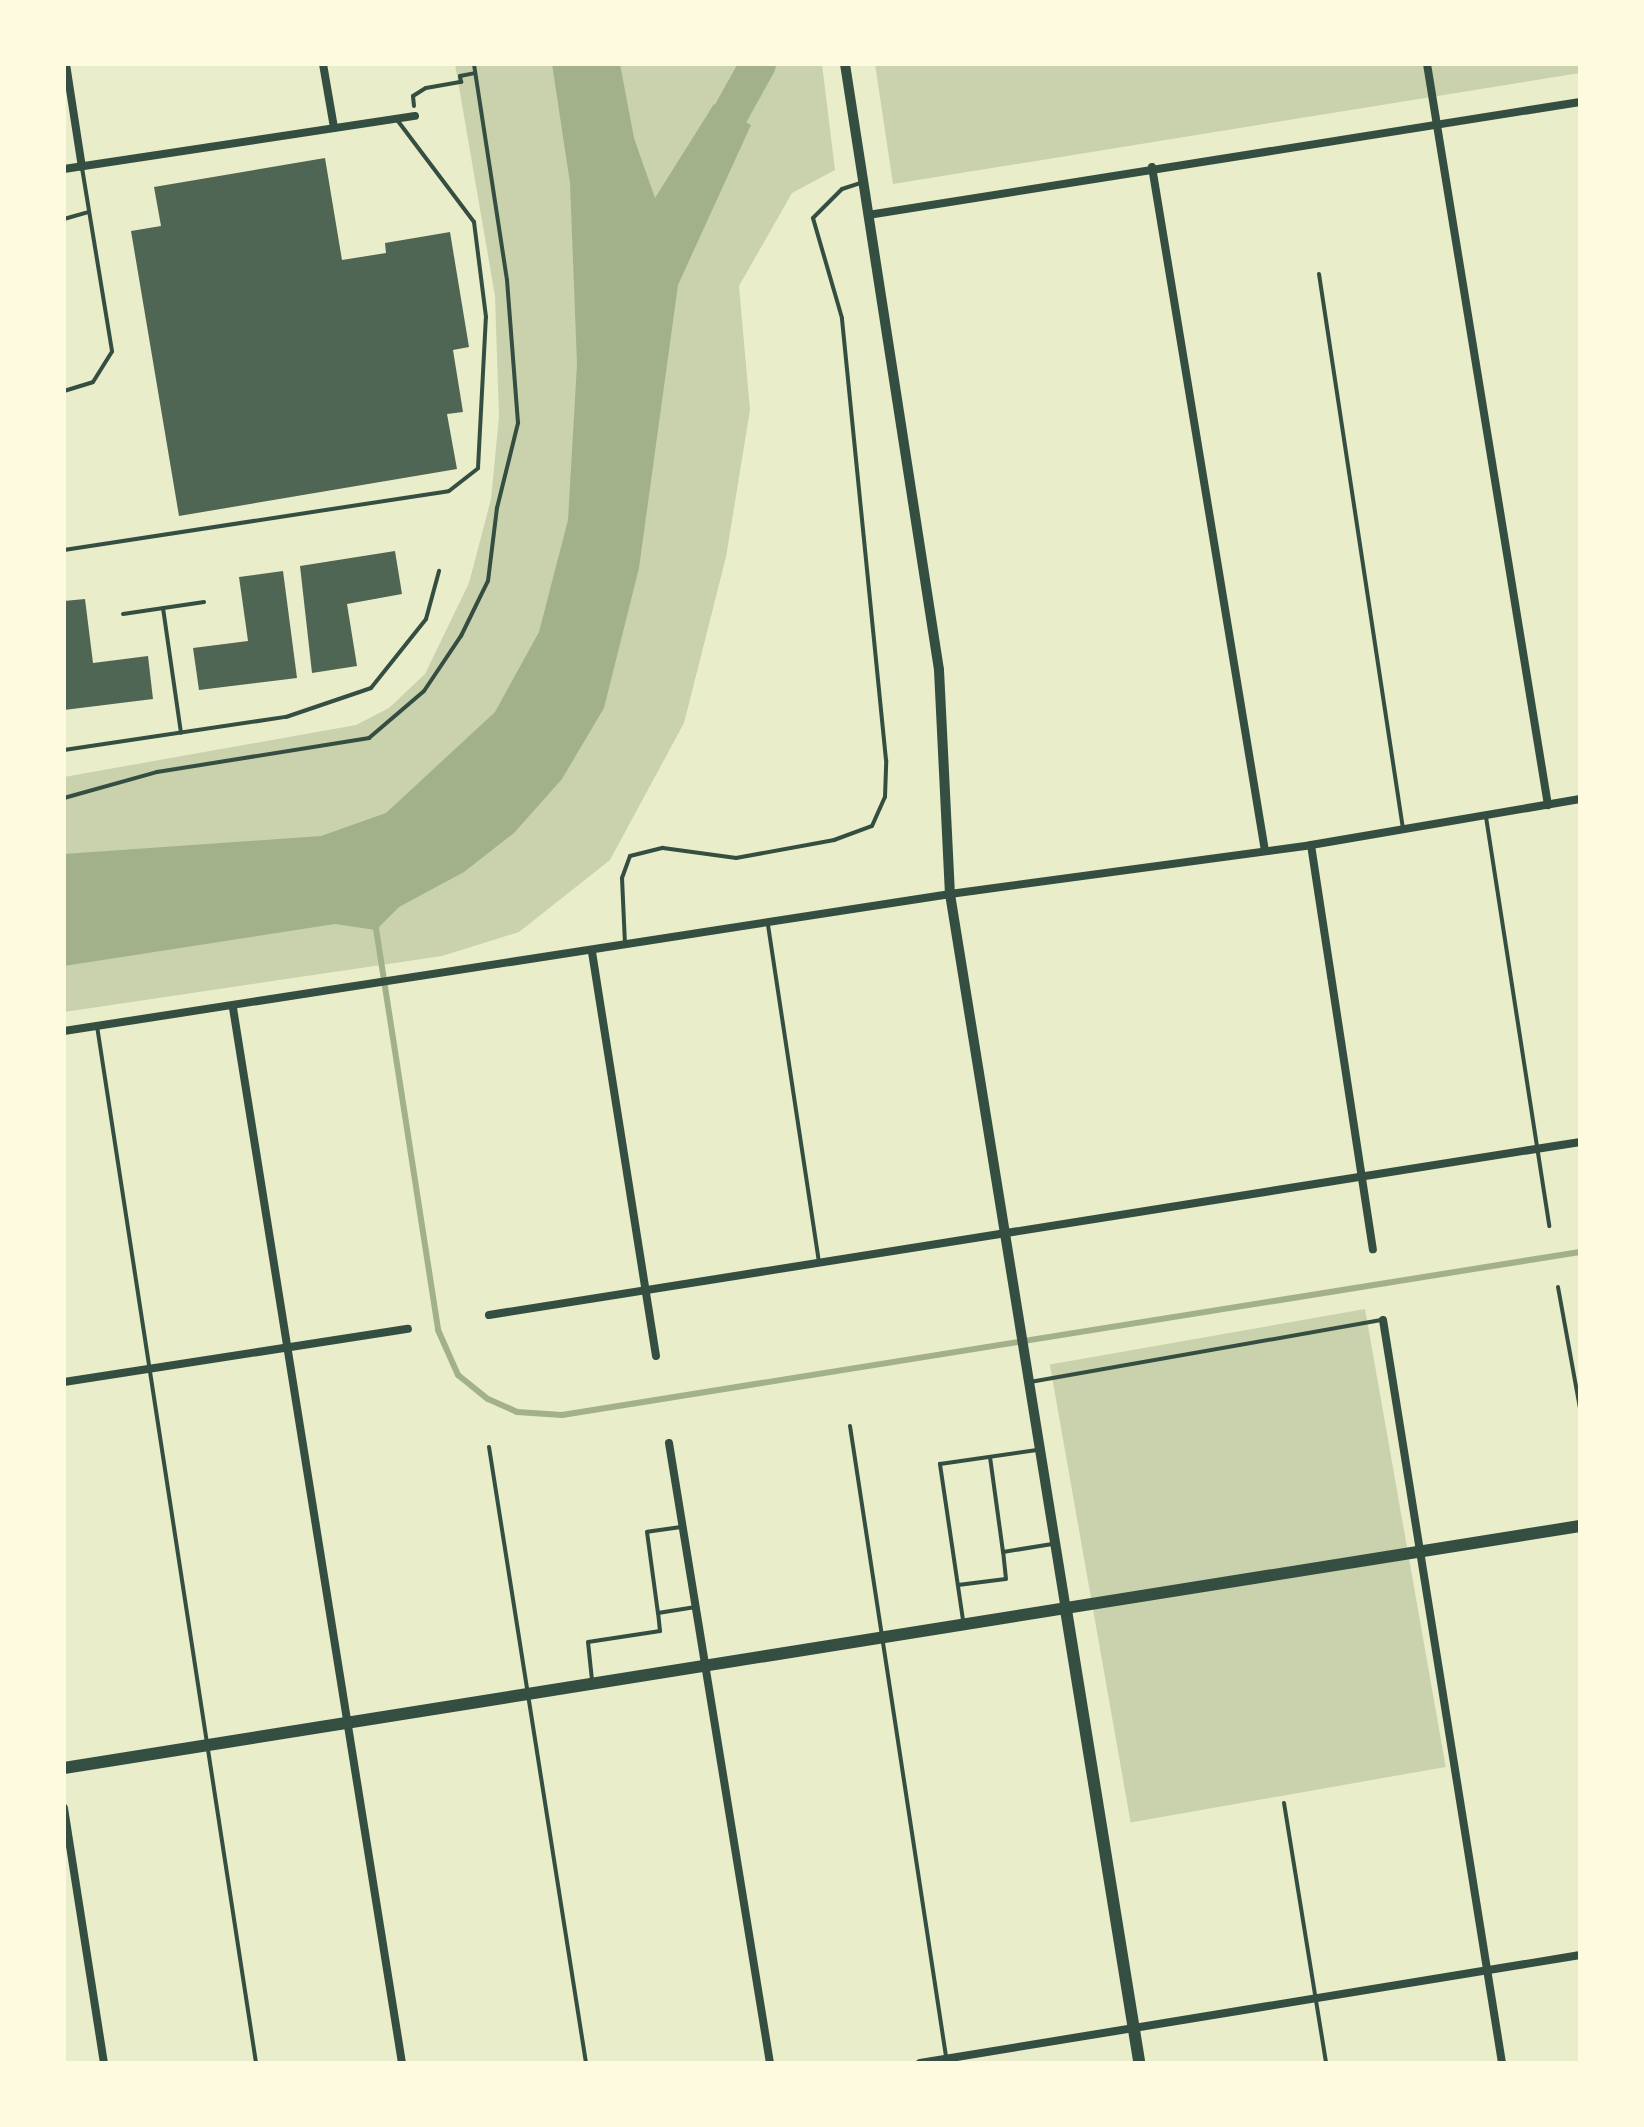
<!DOCTYPE html>
<html>
<head>
<meta charset="utf-8">
<style>
	body { margin:0 }
	#map { position:relative; width:1644px; height:2127px; overflow:hidden; background:#e9edc9; font-family:Lato,sans-serif }
	div>[style] { position:absolute }
	.green>* { inset:0; background:#cad2ad; transform-origin:0 0 }
	.water>* { inset:0; background:#a3b18a }
	.stream>* { height:6px; margin:-3px; padding:0 3px; transform-origin:3px; border-radius:3px; background:#a3b18a }
	.river>* { height:36px; margin:-18px; padding:0 18px; transform-origin:18px; border-radius:18px; background:#a3b18a }
	.building>* { inset:0; background:#4f6655 }
	.path>* { height:4px; margin:-2px; padding:0 2px; transform-origin:2px; border-radius:2px; background:#344e41 }
	.service>* { height:4px; margin:-2px; padding:0 2px; transform-origin:2px; border-radius:2px; background:#344e41 }
	.minor>* { height:8px; margin:-4px; padding:0 4px; transform-origin:4px; border-radius:4px; background:#344e41 }
	.tertiary>* { height:10px; margin:-5px; padding:0 5px; transform-origin:5px; border-radius:5px; background:#344e41 }
	.secondary>* { height:12px; margin:-6px; padding:0 6px; transform-origin:6px; border-radius:6px; background:#344e41 }
	span { translate:-50% -50%; white-space:nowrap; text-align:center; line-height:1.15; -webkit-text-stroke:6px #fefae0; paint-order:stroke }
	.frame { position:absolute; inset:0; border:66px solid #fefae0; pointer-events:none }
</style>
</head>
<body>
<div id="map">
	<div class="green">
		<i style="clip-path:polygon(455px 64px,822px 64px,835px 170px,792px 193px,739px 286px,750px 410px,726px 557px,684px 723px,610px 860px,519px 932px,442px 956px,64px 1012px,64px 777px,356px 725px,389px 708px,425px 674px,469px 583px,491px 499px,499px 417px,495px 296px)"></i>
		<i style="clip-path:polygon(875px 64px,1580px 64px,1580px 73px,893px 184px)"></i>
		<i style="left:1365px;top:1309px;width:465px;height:320px;rotate:80deg"></i>
	</div>
	<div class="water">
		<i style="clip-path:polygon(552px 64px,620px 64px,634px 138px,655px 198px,714px 104px,751px 125px,678px 285px,639px 568px,604px 708px,562px 779px,514px 833px,464px 872px,399px 907px,376px 930px,335px 924px,64px 966px,64px 854px,321px 836px,386px 813px,495px 712px,539px 632px,568px 520px,577px 364px,570px 183px)"></i>
	</div>
	<div class="stream">
		<i style="left:375px;top:922px;width:413px;rotate:81.2deg"></i>
		<i style="left:438px;top:1330px;width:49px;rotate:66deg"></i>
		<i style="left:458px;top:1375px;width:38px;rotate:39deg"></i>
		<i style="left:488px;top:1399px;width:32px;rotate:24deg"></i>
		<i style="left:517px;top:1412px;width:45px;rotate:3.8deg"></i>
		<i style="left:562px;top:1415px;width:1031px;rotate:-9.1deg"></i>
	</div>
	<div class="river">
		<i style="left:706px;top:158px;width:107px;rotate:-61deg"></i>
	</div>
	<div class="building">
		<i style="clip-path:polygon(325px 158px,342px 260px,386px 253px,385px 243px,450px 232px,469px 347px,453px 350px,463px 412px,447px 414px,457px 469px,179px 516px,131px 231px,161px 226px,154px 187px)"></i>
		<i style="clip-path:polygon(395px 551px,402px 594px,347px 604px,357px 666px,312px 673px,300px 566px)"></i>
		<i style="clip-path:polygon(283px 571px,297px 678px,199px 690px,193px 648px,248px 641px,239px 577px)"></i>
		<i style="clip-path:polygon(85px 599px,93px 663px,148px 656px,153px 699px,64px 710px,64px 601px)"></i>
	</div>
	<div class="path">
		<i style="left:414px;top:106px;width:10px;rotate:-96deg"></i>
		<i style="left:413px;top:96px;width:15px;rotate:-32deg"></i>
		<i style="left:426px;top:88px;width:36px;rotate:-10deg"></i>
		<i style="left:461px;top:82px;width:6px;rotate:-99deg"></i>
		<i style="left:460px;top:76px;width:15px;rotate:-11deg"></i>
		<i style="left:64px;top:798px;width:97px;rotate:-15.6deg"></i>
		<i style="left:157px;top:772px;width:215px;rotate:-9.1deg"></i>
		<i style="left:369px;top:738px;width:72px;rotate:-40.5deg"></i>
		<i style="left:424px;top:691px;width:66px;rotate:-56.1deg"></i>
		<i style="left:461px;top:636px;width:61px;rotate:-63.9deg"></i>
		<i style="left:488px;top:581px;width:74px;rotate:-83deg"></i>
		<i style="left:497px;top:508px;width:88px;rotate:-76.1deg"></i>
		<i style="left:518px;top:423px;width:143px;rotate:-94.4deg"></i>
		<i style="left:507px;top:280px;width:219px;rotate:-98.7deg"></i>
	</div>
	<div class="service">
		<i style="left:64px;top:219px;width:26px;rotate:-16deg"></i>
		<i style="left:1319px;top:274px;width:561px;rotate:81.39deg"></i>
		<i style="left:64px;top:391px;width:30px;rotate:-17deg"></i>
		<i style="left:93px;top:382px;width:36px;rotate:-58deg"></i>
		<i style="left:112px;top:351px;width:186px;rotate:-99.3deg"></i>
		<i style="left:64px;top:550px;width:389px;rotate:-8.7deg"></i>
		<i style="left:449px;top:491px;width:37px;rotate:-38deg"></i>
		<i style="left:478px;top:468px;width:151px;rotate:-87deg"></i>
		<i style="left:486px;top:317px;width:96px;rotate:-97.2deg"></i>
		<i style="left:474px;top:222px;width:128px;rotate:-127deg"></i>
		<i style="left:163px;top:608px;width:126px;rotate:81.8deg"></i>
		<i style="left:123px;top:614px;width:82px;rotate:-8.4deg"></i>
		<i style="left:64px;top:750px;width:224px;rotate:-8.5deg"></i>
		<i style="left:286px;top:717px;width:90px;rotate:-18.8deg"></i>
		<i style="left:371px;top:688px;width:88px;rotate:-51.4deg"></i>
		<i style="left:426px;top:619px;width:50px;rotate:-74.8deg"></i>
		<i style="left:1486px;top:817px;width:414px;rotate:81.2deg"></i>
		<i style="left:768px;top:925px;width:340px;rotate:81.4deg"></i>
		<i style="left:625px;top:944px;width:66px;rotate:-92.6deg"></i>
		<i style="left:622px;top:878px;width:23px;rotate:-70deg"></i>
		<i style="left:630px;top:856px;width:34px;rotate:-14deg"></i>
		<i style="left:663px;top:848px;width:74px;rotate:7.8deg"></i>
		<i style="left:736px;top:858px;width:100px;rotate:-10.4deg"></i>
		<i style="left:834px;top:840px;width:40px;rotate:-20.2deg"></i>
		<i style="left:872px;top:826px;width:32px;rotate:-66deg"></i>
		<i style="left:885px;top:797px;width:37px;rotate:-88deg"></i>
		<i style="left:886px;top:760px;width:444px;rotate:-95.7deg"></i>
		<i style="left:842px;top:318px;width:104px;rotate:-106.2deg"></i>
		<i style="left:813px;top:218px;width:41px;rotate:-45deg"></i>
		<i style="left:842px;top:189px;width:19px;rotate:-18deg"></i>
		<i style="left:97px;top:1026px;width:1049px;rotate:81.28deg"></i>
		<i style="left:1558px;top:1287px;width:123px;rotate:79.7deg"></i>
		<i style="left:1030px;top:1382px;width:358px;rotate:-10deg"></i>
		<i style="left:850px;top:1426px;width:644px;rotate:81.34deg"></i>
		<i style="left:489px;top:1447px;width:624px;rotate:81.05deg"></i>
		<i style="left:990px;top:1457px;width:96px;rotate:82.2deg"></i>
		<i style="left:681px;top:1527px;width:34px;rotate:172deg"></i>
		<i style="left:647px;top:1532px;width:82px;rotate:82.3deg"></i>
		<i style="left:658px;top:1613px;width:38px;rotate:-9deg"></i>
		<i style="left:958px;top:1585px;width:48px;rotate:-7.1deg"></i>
		<i style="left:1006px;top:1579px;width:27px;rotate:-96deg"></i>
		<i style="left:1003px;top:1552px;width:50px;rotate:-9.3deg"></i>
		<i style="left:963px;top:1620px;width:158px;rotate:-98.4deg"></i>
		<i style="left:940px;top:1464px;width:98px;rotate:-8.2deg"></i>
		<i style="left:592px;top:1680px;width:38px;rotate:-96deg"></i>
		<i style="left:588px;top:1642px;width:73px;rotate:-8.7deg"></i>
		<i style="left:660px;top:1631px;width:18px;rotate:-96deg"></i>
		<i style="left:1284px;top:1803px;width:263px;rotate:80.8deg"></i>
	</div>
	<div class="minor">
		<i style="left:66px;top:64px;width:104px;rotate:81.2deg"></i>
		<i style="left:323px;top:64px;width:65px;rotate:80.2deg"></i>
		<i style="left:1427px;top:64px;width:751px;rotate:80.73deg"></i>
		<i style="left:1152px;top:167px;width:693px;rotate:80.62deg"></i>
		<i style="left:64px;top:169px;width:355px;rotate:-8.6deg"></i>
		<i style="left:868px;top:215px;width:721px;rotate:-9.02deg"></i>
		<i style="left:1311px;top:845px;width:409px;rotate:81.3deg"></i>
		<i style="left:592px;top:952px;width:409px;rotate:81deg"></i>
		<i style="left:233px;top:1008px;width:1068px;rotate:80.9deg"></i>
		<i style="left:64px;top:1031px;width:897px;rotate:-8.79deg"></i>
		<i style="left:950px;top:894px;width:364px;rotate:-7.7deg"></i>
		<i style="left:1311px;top:845px;width:273px;rotate:-9.7deg"></i>
		<i style="left:489px;top:1315px;width:1105px;rotate:-9.01deg"></i>
		<i style="left:1383px;top:1320px;width:752px;rotate:80.9deg"></i>
		<i style="left:64px;top:1382px;width:348px;rotate:-8.8deg"></i>
		<i style="left:669px;top:1443px;width:628px;rotate:80.75deg"></i>
		<i style="left:64px;top:1808px;width:258px;rotate:81.1deg"></i>
		<i style="left:920px;top:2063px;width:669px;rotate:-9.29deg"></i>
	</div>
	<div class="tertiary">
		<i style="left:845px;top:64px;width:613px;rotate:81.18deg"></i>
		<i style="left:939px;top:670px;width:224px;rotate:87.2deg"></i>
		<i style="left:950px;top:894px;width:725px;rotate:80.8deg"></i>
	</div>
	<div class="secondary">
		<i style="left:1066px;top:1610px;width:459px;rotate:80.8deg"></i>
		<i style="left:64px;top:1768px;width:1535px;rotate:-9.07deg"></i>
	</div>
	<div class="frame"></div>
</div>
</body>
</html>
